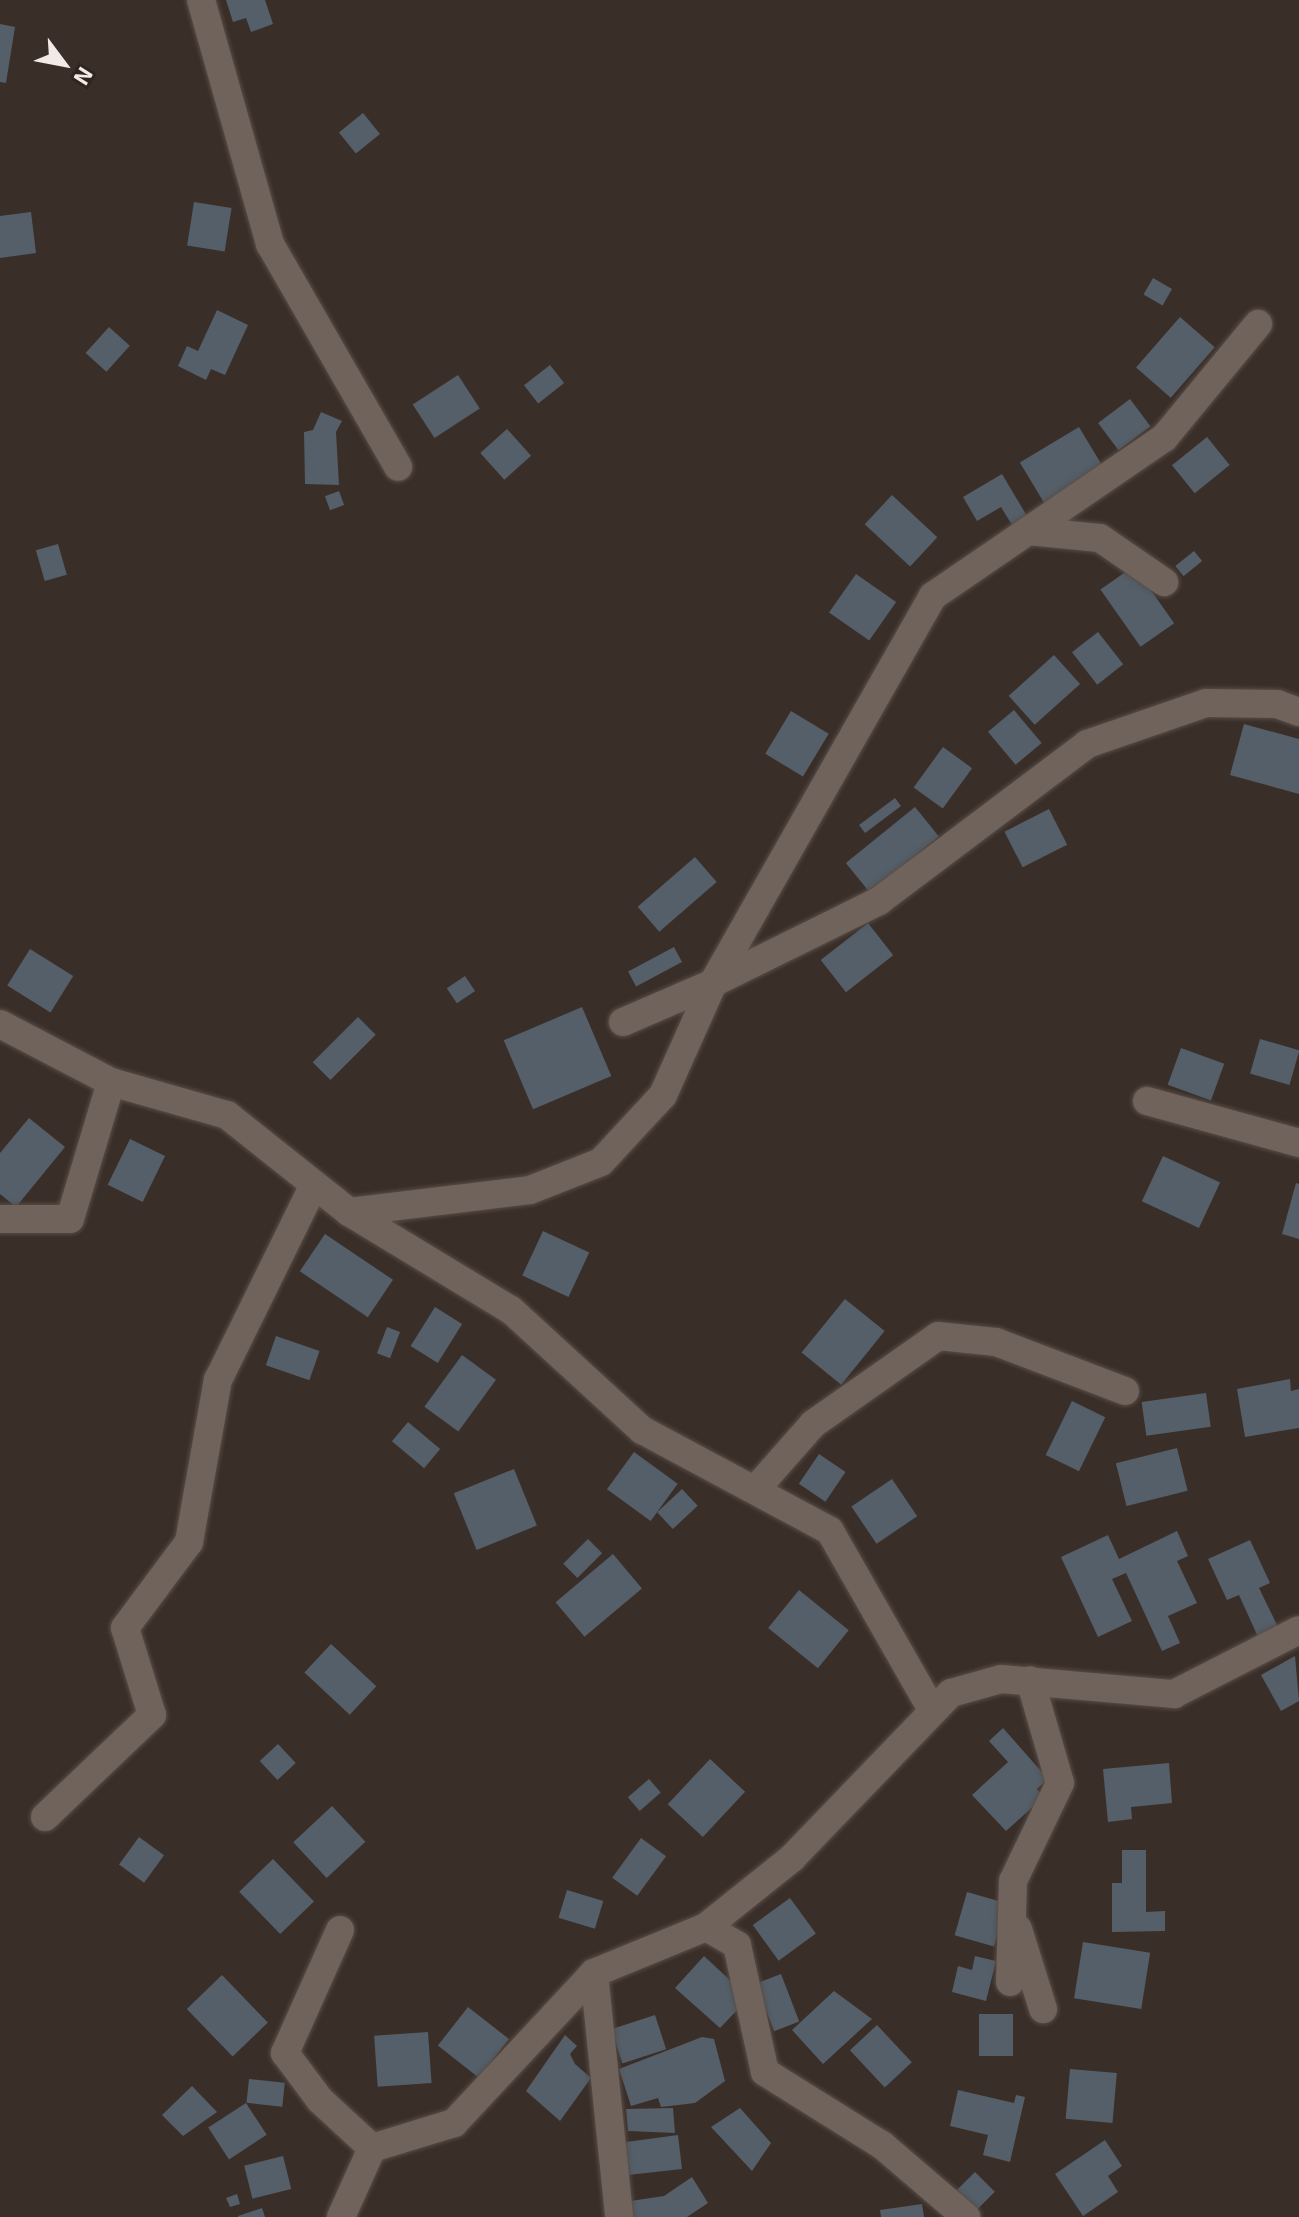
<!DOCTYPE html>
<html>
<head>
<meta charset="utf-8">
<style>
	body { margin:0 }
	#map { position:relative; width:1299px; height:2217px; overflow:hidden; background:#3a2e28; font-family:"Exo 2",sans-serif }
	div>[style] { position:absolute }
	.building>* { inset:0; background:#545f69; transform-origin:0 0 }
	.roads { filter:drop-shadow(0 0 2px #574d48) drop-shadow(0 0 2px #574d48) }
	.minor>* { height:28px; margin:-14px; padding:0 14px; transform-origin:14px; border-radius:14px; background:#70635b }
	span { translate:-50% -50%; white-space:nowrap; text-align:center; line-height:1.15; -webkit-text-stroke:7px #30241e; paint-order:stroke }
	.north { position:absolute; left:24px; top:24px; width:80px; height:80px; -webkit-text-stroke:6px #30241e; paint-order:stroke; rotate:122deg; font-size:22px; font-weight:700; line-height:32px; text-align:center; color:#f2eae6 }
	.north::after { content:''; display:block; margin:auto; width:28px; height:36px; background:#f2eae6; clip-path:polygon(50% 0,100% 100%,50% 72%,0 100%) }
</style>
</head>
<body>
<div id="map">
	<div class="building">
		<i style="clip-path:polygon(226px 0,265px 0,273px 24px,251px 32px,246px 18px,233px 22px)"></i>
		<i style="clip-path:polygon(0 24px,15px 27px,6px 83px,0 82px)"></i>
		<i style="left:363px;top:113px;width:27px;height:31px;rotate:51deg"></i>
		<i style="left:194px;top:202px;width:38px;height:44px;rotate:9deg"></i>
		<i style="clip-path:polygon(31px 212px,36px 253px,0 258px,0 216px)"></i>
		<i style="left:1153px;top:278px;width:22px;height:19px;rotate:30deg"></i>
		<i style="clip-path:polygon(217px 310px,248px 325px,225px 375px,211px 369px,206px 380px,178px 366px,187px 346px,198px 351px)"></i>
		<i style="left:1180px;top:317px;width:46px;height:67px;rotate:41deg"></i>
		<i style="left:109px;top:327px;width:28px;height:35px;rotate:42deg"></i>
		<i style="left:550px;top:365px;width:23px;height:33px;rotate:52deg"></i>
		<i style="left:458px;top:375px;width:40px;height:54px;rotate:57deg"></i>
		<i style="left:1130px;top:399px;width:34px;height:40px;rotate:53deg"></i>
		<i style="clip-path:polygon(321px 412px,342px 421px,336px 432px,339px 485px,305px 484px,304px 432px,313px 430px)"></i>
		<i style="left:1079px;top:427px;width:47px;height:69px;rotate:59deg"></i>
		<i style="left:507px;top:429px;width:36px;height:36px;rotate:48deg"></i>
		<i style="left:1207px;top:437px;width:36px;height:45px;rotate:51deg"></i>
		<i style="clip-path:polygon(1002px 474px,1027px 516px,1012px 525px,1001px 507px,977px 521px,963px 497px)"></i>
		<i style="left:339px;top:491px;width:15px;height:15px;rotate:70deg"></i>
		<i style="left:892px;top:495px;width:62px;height:40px;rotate:43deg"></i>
		<i style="left:58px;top:544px;width:32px;height:23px;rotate:74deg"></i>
		<i style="left:1194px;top:551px;width:13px;height:24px;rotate:51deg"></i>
		<i style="left:1134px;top:566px;width:70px;height:41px;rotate:55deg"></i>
		<i style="left:856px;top:574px;width:49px;height:47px;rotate:35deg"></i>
		<i style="left:1098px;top:632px;width:41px;height:33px;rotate:52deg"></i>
		<i style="left:1054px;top:655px;width:39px;height:61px;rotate:48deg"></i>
		<i style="left:1014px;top:710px;width:43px;height:34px;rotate:50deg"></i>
		<i style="left:791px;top:711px;width:44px;height:50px;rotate:31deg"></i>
		<i style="clip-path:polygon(1244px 724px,1299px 739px,1299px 794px,1230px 775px)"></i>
		<i style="left:943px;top:747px;width:36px;height:50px;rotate:36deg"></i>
		<i style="left:895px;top:798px;width:10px;height:45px;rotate:53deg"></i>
		<i style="left:915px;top:807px;width:38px;height:89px;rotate:51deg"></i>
		<i style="left:1049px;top:809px;width:40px;height:50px;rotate:63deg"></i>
		<i style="left:695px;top:857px;width:33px;height:76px;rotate:49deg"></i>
		<i style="left:868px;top:923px;width:41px;height:60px;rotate:52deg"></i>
		<i style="left:674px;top:947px;width:17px;height:52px;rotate:62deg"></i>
		<i style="left:30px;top:949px;width:51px;height:43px;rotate:32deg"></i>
		<i style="left:465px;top:976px;width:18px;height:22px;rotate:56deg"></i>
		<i style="left:582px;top:1007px;width:75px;height:85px;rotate:67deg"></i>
		<i style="left:358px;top:1017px;width:25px;height:64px;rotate:45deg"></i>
		<i style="left:1260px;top:1039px;width:41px;height:36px;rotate:16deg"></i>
		<i style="left:1181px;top:1048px;width:46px;height:39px;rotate:20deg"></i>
		<i style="clip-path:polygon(29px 1118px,65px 1147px,16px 1207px,0 1194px,0 1153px)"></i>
		<i style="left:130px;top:1139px;width:39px;height:51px;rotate:26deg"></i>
		<i style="left:1163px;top:1156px;width:63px;height:50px;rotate:25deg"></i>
		<i style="clip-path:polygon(1296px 1183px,1299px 1184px,1299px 1239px,1282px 1234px)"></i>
		<i style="left:543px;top:1231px;width:51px;height:49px;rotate:25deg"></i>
		<i style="left:325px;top:1234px;width:82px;height:45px;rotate:34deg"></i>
		<i style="left:845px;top:1299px;width:51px;height:69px;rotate:39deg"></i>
		<i style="left:435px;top:1307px;width:32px;height:46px;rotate:32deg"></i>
		<i style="left:387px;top:1327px;width:14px;height:28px;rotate:21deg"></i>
		<i style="left:276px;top:1336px;width:46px;height:31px;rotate:19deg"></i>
		<i style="left:462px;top:1355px;width:42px;height:64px;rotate:36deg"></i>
		<i style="clip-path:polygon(1290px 1379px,1291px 1391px,1299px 1389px,1299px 1428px,1245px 1437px,1237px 1389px)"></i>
		<i style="left:1206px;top:1393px;width:34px;height:65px;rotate:82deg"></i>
		<i style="left:1072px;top:1401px;width:37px;height:60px;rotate:26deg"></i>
		<i style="left:408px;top:1422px;width:42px;height:25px;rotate:40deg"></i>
		<i style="left:1177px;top:1448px;width:44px;height:63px;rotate:76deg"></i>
		<i style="left:634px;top:1452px;width:54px;height:46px;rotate:36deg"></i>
		<i style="left:819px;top:1454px;width:32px;height:36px;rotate:34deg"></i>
		<i style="left:514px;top:1469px;width:61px;height:65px;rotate:68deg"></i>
		<i style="left:892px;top:1479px;width:45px;height:49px;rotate:56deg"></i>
		<i style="left:682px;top:1489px;width:23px;height:34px;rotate:47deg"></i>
		<i style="clip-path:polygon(1177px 1531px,1188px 1556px,1177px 1561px,1197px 1603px,1168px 1616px,1180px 1643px,1162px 1651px,1126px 1573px,1112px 1579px,1132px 1621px,1098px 1637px,1061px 1557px,1108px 1535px,1119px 1559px)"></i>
		<i style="left:588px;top:1539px;width:20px;height:35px;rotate:45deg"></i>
		<i style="clip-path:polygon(1250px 1540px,1270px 1583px,1259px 1588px,1278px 1627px,1258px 1637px,1239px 1595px,1227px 1600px,1208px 1559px)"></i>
		<i style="left:613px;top:1554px;width:45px;height:75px;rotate:50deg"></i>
		<i style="left:799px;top:1590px;width:64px;height:49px;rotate:39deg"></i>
		<i style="left:331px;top:1644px;width:62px;height:39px;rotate:43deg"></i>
		<i style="clip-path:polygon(1295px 1656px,1299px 1701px,1281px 1711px,1261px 1675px)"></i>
		<i style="clip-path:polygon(1003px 1728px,1048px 1779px,1037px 1789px,1044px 1797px,1006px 1831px,972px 1795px,1008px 1762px,989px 1741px)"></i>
		<i style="left:278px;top:1744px;width:26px;height:25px;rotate:47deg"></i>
		<i style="left:710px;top:1759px;width:48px;height:62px;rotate:43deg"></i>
		<i style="clip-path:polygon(1169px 1763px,1172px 1803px,1131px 1807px,1132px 1819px,1108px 1822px,1103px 1769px)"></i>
		<i style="left:649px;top:1779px;width:18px;height:28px;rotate:49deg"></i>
		<i style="left:332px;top:1806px;width:49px;height:53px;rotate:47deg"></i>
		<i style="left:139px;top:1837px;width:31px;height:34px;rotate:36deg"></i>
		<i style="left:641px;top:1838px;width:31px;height:49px;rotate:36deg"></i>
		<i style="clip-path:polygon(1122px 1850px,1146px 1850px,1146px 1912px,1165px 1911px,1165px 1931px,1112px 1932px,1112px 1883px,1122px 1883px)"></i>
		<i style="left:273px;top:1859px;width:59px;height:47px;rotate:46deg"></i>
		<i style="left:567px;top:1890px;width:38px;height:29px;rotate:17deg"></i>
		<i style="left:967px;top:1892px;width:41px;height:45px;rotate:16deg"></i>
		<i style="left:790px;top:1898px;width:44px;height:46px;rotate:54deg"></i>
		<i style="left:1083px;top:1942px;width:68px;height:57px;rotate:9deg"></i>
		<i style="clip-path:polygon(704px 1956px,732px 1982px,742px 2005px,720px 2028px,675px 1988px)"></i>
		<i style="clip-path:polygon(975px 1956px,996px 1961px,986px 2001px,952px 1992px,958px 1966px,972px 1970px)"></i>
		<i style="left:781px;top:1974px;width:51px;height:27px;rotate:69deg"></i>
		<i style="left:222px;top:1975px;width:66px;height:49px;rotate:46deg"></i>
		<i style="clip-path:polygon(834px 1991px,872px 2019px,823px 2064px,792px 2030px)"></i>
		<i style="left:468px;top:2007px;width:52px;height:49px;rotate:38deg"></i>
		<i style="left:979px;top:2014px;width:34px;height:42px"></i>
		<i style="left:655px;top:2015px;width:36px;height:46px;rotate:72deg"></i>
		<i style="left:877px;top:2025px;width:51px;height:37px;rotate:47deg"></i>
		<i style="left:428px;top:2032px;width:51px;height:54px;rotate:86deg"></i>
		<i style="clip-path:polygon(565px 2035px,577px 2046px,570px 2054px,575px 2064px,591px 2078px,560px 2121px,526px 2091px)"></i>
		<i style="clip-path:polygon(702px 2037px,714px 2039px,725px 2081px,695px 2103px,661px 2107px,658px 2098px,631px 2106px,619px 2069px)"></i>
		<i style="left:1070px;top:2069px;width:47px;height:50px;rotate:5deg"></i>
		<i style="left:249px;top:2079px;width:36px;height:24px;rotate:6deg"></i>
		<i style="clip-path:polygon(192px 2086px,217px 2112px,183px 2136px,162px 2115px)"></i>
		<i style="clip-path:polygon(958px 2090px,1014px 2103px,1016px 2095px,1025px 2097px,1010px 2162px,983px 2155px,988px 2135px,950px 2126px)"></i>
		<i style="left:246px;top:2103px;width:38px;height:45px;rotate:57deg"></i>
		<i style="clip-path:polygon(673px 2108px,675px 2133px,628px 2131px,626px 2109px)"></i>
		<i style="clip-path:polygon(740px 2108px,771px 2143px,752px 2171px,711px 2127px)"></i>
		<i style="clip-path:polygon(678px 2135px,682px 2169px,619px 2176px,626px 2142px)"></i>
		<i style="clip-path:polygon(1105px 2140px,1122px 2166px,1108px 2176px,1118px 2192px,1083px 2216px,1055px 2174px)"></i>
		<i style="left:283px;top:2156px;width:34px;height:40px;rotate:76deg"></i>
		<i style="left:975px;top:2172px;width:28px;height:33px;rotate:45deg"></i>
		<i style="clip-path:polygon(692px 2177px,708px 2203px,687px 2217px,627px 2217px,624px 2202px,664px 2196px)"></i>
		<i style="clip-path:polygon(237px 2194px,240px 2204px,230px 2207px,226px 2198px)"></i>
		<i style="clip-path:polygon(922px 2204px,924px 2217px,881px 2217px,880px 2210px)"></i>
		<i style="clip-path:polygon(262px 2208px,265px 2217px,238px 2217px,238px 2216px)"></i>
	</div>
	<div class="roads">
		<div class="minor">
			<i style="left:201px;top:0;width:254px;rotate:74.2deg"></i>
			<i style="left:270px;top:244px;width:257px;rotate:60.1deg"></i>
			<i style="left:1028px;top:531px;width:72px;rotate:5.6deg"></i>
			<i style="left:1100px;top:538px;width:78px;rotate:34.5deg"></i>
			<i style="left:623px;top:1022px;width:98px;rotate:-23.4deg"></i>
			<i style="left:713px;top:983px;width:445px;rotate:-60.4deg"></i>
			<i style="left:933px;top:596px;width:280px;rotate:-34.4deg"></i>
			<i style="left:1164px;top:438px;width:148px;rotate:-50.5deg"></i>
			<i style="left:0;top:1024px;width:125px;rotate:27.6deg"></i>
			<i style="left:111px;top:1082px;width:121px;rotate:15.9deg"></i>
			<i style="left:227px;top:1115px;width:156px;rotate:38.5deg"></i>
			<i style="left:349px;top:1212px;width:189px;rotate:31.2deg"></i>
			<i style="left:511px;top:1310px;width:178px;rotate:42.5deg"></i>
			<i style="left:642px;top:1430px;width:213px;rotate:28.2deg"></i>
			<i style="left:830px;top:1531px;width:204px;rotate:60.3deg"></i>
			<i style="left:1147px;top:1101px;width:158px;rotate:15.4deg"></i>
			<i style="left:349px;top:1212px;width:182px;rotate:-6.9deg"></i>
			<i style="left:530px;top:1190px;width:76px;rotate:-21.5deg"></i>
			<i style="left:601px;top:1162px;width:91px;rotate:-47.2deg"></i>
			<i style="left:663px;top:1095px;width:123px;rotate:-65.9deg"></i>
			<i style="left:713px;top:983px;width:185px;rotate:-26.3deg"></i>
			<i style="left:879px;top:901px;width:261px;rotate:-37deg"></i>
			<i style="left:1087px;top:744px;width:126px;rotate:-19deg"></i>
			<i style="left:1206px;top:703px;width:71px;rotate:0.8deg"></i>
			<i style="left:1277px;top:704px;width:23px;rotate:20deg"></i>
			<i style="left:0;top:1219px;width:70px"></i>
			<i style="left:70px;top:1219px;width:143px;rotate:-73.3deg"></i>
			<i style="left:755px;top:1490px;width:88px;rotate:-48.7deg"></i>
			<i style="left:813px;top:1424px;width:153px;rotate:-35.1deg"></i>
			<i style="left:938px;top:1336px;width:58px;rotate:5.9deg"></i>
			<i style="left:996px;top:1342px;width:138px;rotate:20.8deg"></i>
			<i style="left:45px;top:1817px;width:148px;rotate:-43.6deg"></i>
			<i style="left:152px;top:1715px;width:91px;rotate:-107.2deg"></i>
			<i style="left:125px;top:1628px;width:107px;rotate:-53.3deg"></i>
			<i style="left:189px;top:1542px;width:165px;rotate:-79.9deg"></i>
			<i style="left:218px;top:1380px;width:215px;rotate:-63.8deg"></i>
			<i style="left:706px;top:1927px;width:36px;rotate:30deg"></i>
			<i style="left:737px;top:1945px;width:130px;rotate:77.6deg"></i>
			<i style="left:765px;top:2072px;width:138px;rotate:32deg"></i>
			<i style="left:882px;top:2145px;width:111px;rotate:40.6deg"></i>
			<i style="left:1018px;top:1929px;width:84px;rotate:72.6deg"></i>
			<i style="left:340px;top:1930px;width:135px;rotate:114.1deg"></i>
			<i style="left:285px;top:2053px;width:59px;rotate:53.3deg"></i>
			<i style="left:320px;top:2100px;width:71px;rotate:42.7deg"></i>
			<i style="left:594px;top:1973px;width:245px;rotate:84.1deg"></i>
			<i style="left:1010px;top:1982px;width:101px;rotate:-88.3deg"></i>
			<i style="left:1013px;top:1881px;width:109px;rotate:-64.4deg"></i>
			<i style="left:1060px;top:1783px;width:107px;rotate:-106.2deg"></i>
			<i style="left:341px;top:2217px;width:76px;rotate:-65.8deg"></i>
			<i style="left:372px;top:2148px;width:86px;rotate:-17deg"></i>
			<i style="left:454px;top:2123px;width:205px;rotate:-47deg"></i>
			<i style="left:594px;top:1973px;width:121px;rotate:-22.3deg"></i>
			<i style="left:706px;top:1927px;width:110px;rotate:-38.7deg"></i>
			<i style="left:792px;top:1858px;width:229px;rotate:-46.1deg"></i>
			<i style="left:951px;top:1693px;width:52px;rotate:-15.6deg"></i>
			<i style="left:1001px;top:1679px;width:174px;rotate:5deg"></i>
			<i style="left:1174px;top:1694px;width:140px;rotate:-27.1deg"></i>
		</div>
	</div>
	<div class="north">N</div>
</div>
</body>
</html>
